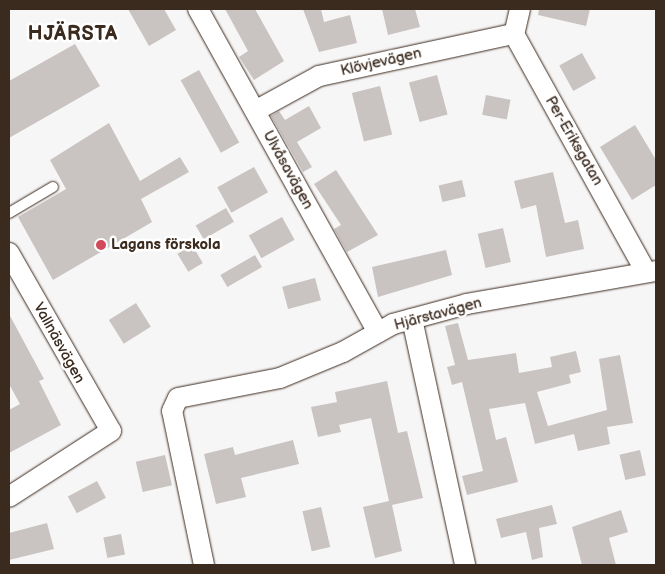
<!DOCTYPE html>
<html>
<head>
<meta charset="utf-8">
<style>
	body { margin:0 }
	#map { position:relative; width:665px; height:574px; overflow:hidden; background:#f7f6f6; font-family:"Balsamiq Sans",sans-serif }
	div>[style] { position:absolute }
	.building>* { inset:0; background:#c9c3c1; transform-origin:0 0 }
	.roads { filter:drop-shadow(0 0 1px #3b2a1e) drop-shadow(0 0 1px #3b2a1e) }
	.lane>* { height:10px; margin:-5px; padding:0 5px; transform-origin:5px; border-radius:5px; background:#fff }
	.street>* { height:20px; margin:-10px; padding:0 10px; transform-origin:10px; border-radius:10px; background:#fff }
	.dots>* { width:14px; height:14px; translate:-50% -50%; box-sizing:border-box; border:2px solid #fff; border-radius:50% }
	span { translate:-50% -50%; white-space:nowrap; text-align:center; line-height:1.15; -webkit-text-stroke:5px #fff; paint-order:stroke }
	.street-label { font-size:15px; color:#3b2a1e }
	.poi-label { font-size:15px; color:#3b2a1e; font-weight:700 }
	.left { translate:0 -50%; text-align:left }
	.district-label { font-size:20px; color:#3b2a1e; font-weight:700; letter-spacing:1px }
	.frame { position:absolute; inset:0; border:10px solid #3b2a1e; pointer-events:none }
</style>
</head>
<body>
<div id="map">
	<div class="building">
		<i style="clip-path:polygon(128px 9px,164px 9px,176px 30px,149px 46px)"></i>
		<i style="clip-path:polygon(225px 9px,255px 9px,284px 61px,254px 80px,239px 57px,248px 51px)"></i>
		<i style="clip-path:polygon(303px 9px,321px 9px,324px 22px,350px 15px,357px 43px,319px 52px)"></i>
		<i style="clip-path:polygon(382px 9px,415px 9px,420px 27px,388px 35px)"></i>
		<i style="clip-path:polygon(539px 9px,590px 9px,586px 26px,538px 15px)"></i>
		<i style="clip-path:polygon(75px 44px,100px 86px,9px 138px,9px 81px)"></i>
		<i style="left:582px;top:53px;width:29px;height:26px;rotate:61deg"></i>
		<i style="left:199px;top:70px;width:83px;height:21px;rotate:61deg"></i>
		<i style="left:437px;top:75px;width:41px;height:29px;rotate:75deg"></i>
		<i style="left:380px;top:86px;width:50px;height:29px;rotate:76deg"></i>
		<i style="left:486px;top:95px;width:25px;height:20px;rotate:11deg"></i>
		<i style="clip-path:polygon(309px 106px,321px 128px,297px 142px,312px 167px,303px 172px,271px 116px,279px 111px,285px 120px)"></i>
		<i style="clip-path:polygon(109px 123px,140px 181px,180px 157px,189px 172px,141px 199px,152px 222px,53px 280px,18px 217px,66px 189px,50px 160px)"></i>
		<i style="clip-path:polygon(635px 125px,656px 160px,656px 185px,632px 200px,600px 147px)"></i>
		<i style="left:254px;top:167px;width:29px;height:42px;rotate:61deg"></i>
		<i style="clip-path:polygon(336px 170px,378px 235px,347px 252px,334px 229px,341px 225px,314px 184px)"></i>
		<i style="clip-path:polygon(553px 172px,565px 223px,578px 220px,584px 249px,546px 257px,536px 205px,521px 209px,514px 181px)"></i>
		<i style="left:462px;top:180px;width:17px;height:24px;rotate:77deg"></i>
		<i style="left:226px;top:208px;width:16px;height:35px;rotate:60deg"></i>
		<i style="left:282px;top:217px;width:26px;height:38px;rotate:61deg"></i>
		<i style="left:503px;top:228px;width:35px;height:26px;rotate:77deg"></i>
		<i style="left:192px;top:245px;width:21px;height:17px;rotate:59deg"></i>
		<i style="clip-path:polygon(446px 250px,452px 275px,378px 297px,372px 267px)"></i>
		<i style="left:255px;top:255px;width:14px;height:40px;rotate:60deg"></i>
		<i style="left:315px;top:278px;width:23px;height:34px;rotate:75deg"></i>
		<i style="left:136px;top:303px;width:28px;height:32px;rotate:58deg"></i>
		<i style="clip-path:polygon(9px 314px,44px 379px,39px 381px,61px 425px,9px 453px,9px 410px,20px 404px,9px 384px)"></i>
		<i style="clip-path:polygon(458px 323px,468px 360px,516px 353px,519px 373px,552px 367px,550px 357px,576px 351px,581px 372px,569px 375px,571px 383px,537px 392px,548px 426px,607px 410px,599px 359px,620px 355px,633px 423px,607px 427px,610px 444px,578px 451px,574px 434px,535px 444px,525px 403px,489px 409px,496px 440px,506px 437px,518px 482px,467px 495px,462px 476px,483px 471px,462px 382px,452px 385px,447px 367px,455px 365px,445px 326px)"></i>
		<i style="clip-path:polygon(387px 381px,398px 433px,407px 431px,423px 498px,392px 505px,402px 551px,375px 558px,363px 507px,389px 501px,371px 418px,339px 425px,341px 432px,318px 437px,311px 407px,337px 402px,335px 392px)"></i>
		<i style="clip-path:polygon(293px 440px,299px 464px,241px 478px,246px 497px,216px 504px,204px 454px,233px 447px,235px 455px)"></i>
		<i style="left:640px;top:450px;width:26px;height:21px;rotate:77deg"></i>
		<i style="left:165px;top:455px;width:31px;height:30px;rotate:77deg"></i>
		<i style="left:97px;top:481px;width:19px;height:33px;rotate:62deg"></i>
		<i style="clip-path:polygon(552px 505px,557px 524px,539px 528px,543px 557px,532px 560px,526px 532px,501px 538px,496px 519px)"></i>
		<i style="left:321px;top:507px;width:41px;height:19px;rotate:77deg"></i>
		<i style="clip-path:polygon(621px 510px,628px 532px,609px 538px,616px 565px,582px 565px,572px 527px)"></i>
		<i style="clip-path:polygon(47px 523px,54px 549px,9px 560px,9px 533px)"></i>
		<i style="left:121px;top:534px;width:21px;height:18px;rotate:79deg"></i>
	</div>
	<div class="roads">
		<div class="lane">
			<i style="left:9px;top:213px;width:51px;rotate:-30.6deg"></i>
		</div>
		<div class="street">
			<i style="left:198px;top:9px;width:370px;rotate:60.9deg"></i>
			<i style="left:520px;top:9px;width:26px;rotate:103deg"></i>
			<i style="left:514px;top:34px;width:272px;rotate:61deg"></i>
			<i style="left:255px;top:111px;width:73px;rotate:-28.7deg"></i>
			<i style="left:319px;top:76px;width:199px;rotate:-12.2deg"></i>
			<i style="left:9px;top:253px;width:205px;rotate:60.2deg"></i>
			<i style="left:111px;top:431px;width:121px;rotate:147.1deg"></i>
			<i style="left:412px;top:319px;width:252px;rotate:77.8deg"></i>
			<i style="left:204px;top:565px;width:157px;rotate:-101.7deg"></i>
			<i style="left:172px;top:411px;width:14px;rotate:-65deg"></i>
			<i style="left:178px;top:398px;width:104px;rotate:-11.1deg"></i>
			<i style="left:280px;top:378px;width:68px;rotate:-22.4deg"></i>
			<i style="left:343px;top:352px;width:57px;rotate:-29.2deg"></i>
			<i style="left:393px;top:324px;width:77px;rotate:-15.1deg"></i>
			<i style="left:467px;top:304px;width:192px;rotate:-9.9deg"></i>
		</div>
	</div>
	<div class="dots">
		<i style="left:101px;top:245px;background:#d1495b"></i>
	</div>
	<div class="street-label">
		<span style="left:381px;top:62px;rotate:-13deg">Klövjevägen</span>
		<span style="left:574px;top:141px;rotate:60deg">Per-Eriksgatan</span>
		<span style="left:288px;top:170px;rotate:61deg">Ulvåsavägen</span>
		<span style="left:438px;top:314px;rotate:-15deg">Hjärstavägen</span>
		<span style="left:59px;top:343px;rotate:61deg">Vallnäsvägen</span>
	</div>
	<div class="poi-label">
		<span class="left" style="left:111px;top:245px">Lagans förskola</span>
	</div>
	<div class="district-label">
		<span style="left:73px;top:34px">HJÄRSTA</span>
	</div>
	<div class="frame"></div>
</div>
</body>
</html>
